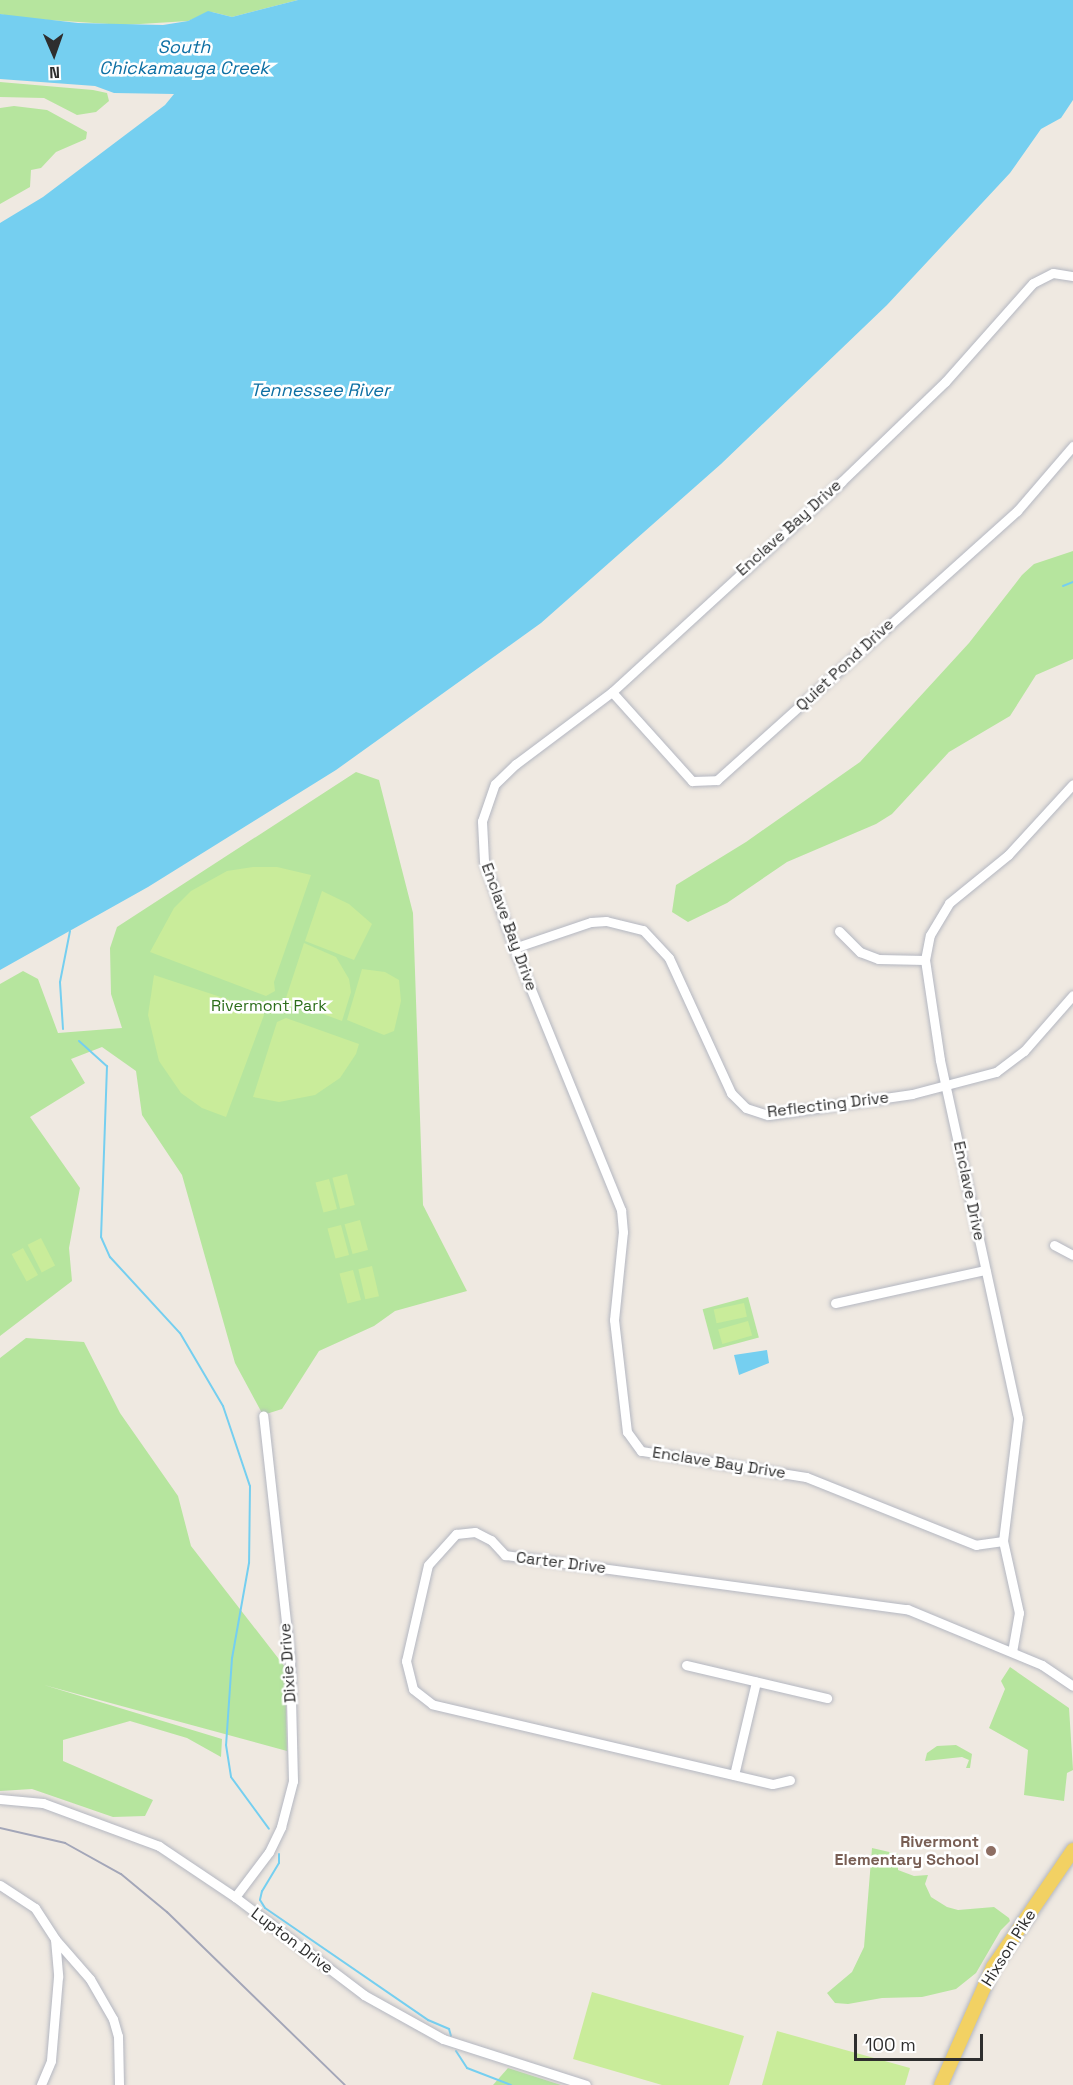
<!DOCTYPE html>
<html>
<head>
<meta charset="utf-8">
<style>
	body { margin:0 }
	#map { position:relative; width:1073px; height:2085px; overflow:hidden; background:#efe9e1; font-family:"Space Grotesk",sans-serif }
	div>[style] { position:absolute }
	.green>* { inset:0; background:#b6e59e; transform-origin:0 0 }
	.pitch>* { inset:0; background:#c9ec9a; transform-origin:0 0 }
	.water>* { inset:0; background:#75cff0 }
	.stream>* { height:2px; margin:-1px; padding:0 1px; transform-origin:1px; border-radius:1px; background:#75cff0 }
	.roads { filter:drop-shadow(0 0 2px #b4b7c1) drop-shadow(0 0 2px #b4b7c1) }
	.street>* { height:9px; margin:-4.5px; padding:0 4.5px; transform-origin:4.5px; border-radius:4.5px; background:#fff }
	.primary>* { height:14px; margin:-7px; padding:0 7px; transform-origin:7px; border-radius:7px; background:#f2d163 }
	.rail>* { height:2px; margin:-1px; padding:0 1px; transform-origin:1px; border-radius:1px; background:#a3a6b8 }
	.dots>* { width:16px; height:16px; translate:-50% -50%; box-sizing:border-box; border:3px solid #fff; border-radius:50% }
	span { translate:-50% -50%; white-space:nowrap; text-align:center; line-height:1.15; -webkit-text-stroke:5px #fff; paint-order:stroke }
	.street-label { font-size:16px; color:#2e2e2e }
	.park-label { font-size:16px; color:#2c6e1b }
	.education-label { font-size:16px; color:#785e54; font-weight:700 }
	.right { translate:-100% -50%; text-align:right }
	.water-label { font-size:18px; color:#0d6fa3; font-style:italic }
	.north { position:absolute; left:24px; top:24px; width:60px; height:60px; -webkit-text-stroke:4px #fff; paint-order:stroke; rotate:178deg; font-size:16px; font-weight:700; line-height:24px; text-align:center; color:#2e2e2e }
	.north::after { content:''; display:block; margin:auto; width:21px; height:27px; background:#2e2e2e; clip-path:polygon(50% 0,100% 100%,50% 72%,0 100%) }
	.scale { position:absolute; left:854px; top:2034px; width:129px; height:27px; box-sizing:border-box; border:3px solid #2e2e2e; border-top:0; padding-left:8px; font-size:18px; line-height:21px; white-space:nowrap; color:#2e2e2e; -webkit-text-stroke:4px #fff; paint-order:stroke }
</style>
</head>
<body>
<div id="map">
	<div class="green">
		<i style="clip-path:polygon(0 0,298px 0,232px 17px,212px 12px,188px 21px,124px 25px,18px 18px,0 14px)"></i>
		<i style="clip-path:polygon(0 82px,93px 90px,107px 93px,109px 101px,96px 112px,77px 115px,44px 98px,0 97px)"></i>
		<i style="clip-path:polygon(14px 106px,47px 110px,87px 132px,86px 139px,56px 152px,41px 168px,31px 170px,30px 187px,0 204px,0 108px)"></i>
		<i style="clip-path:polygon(1073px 551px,1073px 659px,1036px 675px,1010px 716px,949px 752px,892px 814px,876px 824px,787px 862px,727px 903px,688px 922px,672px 912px,676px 885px,746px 842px,860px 762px,969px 643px,1022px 575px,1034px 564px)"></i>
		<i style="clip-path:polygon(356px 772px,379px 780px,413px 913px,423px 1205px,467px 1291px,395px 1311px,374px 1326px,319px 1351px,282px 1409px,263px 1415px,235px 1363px,182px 1175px,142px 1115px,136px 1071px,102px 1047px,71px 1059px,85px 1083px,30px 1117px,80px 1188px,69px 1248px,72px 1281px,0 1336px,0 984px,23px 971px,38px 979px,58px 1033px,122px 1028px,111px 994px,110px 948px,117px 927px)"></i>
		<i style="left:748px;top:1297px;width:42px;height:47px;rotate:75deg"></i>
		<i style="clip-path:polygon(26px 1338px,84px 1342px,120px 1413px,178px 1496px,191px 1546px,285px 1667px,287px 1751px,44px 1685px,222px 1739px,221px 1757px,187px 1738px,130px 1721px,63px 1740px,63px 1761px,153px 1800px,145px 1816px,113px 1817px,32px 1789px,0 1791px,0 1358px)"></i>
		<i style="clip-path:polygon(1010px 1667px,1069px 1708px,1073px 1770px,1067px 1773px,1064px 1801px,1024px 1795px,1028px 1750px,989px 1728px,1005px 1689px,1001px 1681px)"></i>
		<i style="clip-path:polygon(956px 1745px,972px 1754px,970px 1768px,966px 1768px,969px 1760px,962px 1757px,925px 1761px,927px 1753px,937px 1746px)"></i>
		<i style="clip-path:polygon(872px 1848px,898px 1854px,898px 1870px,914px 1876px,928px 1875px,925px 1884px,931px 1897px,947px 1907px,958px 1910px,994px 1907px,1009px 1918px,1010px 1921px,1001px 1930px,976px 1973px,956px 1989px,922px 1997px,882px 1998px,848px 2004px,835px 2003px,827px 1993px,852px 1972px,864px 1947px)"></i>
		<i style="clip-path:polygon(508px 2068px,561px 2085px,493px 2085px)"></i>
	</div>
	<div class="pitch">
		<i style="clip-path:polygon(253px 867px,277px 867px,311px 875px,274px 982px,275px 991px,266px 996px,150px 952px,174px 908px,191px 891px,227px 871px)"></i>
		<i style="clip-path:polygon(322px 891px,349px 904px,372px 924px,354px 960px,305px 941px)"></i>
		<i style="clip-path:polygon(304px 943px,336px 957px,349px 979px,351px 992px,342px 1021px,296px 1004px,291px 1007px,286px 998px)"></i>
		<i style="clip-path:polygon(362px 969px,385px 972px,399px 980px,401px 1001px,394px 1031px,384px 1035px,347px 1020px)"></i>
		<i style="clip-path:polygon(154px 975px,254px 1008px,260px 1006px,264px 1015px,226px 1117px,202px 1108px,181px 1093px,159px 1061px,148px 1015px)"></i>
		<i style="clip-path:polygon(286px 1018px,359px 1044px,356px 1054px,340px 1078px,315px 1095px,279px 1102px,253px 1097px,277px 1022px)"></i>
		<i style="left:347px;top:1174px;width:32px;height:15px;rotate:76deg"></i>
		<i style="left:329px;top:1179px;width:31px;height:14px;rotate:75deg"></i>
		<i style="left:360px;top:1220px;width:31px;height:16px;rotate:75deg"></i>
		<i style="left:341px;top:1225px;width:31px;height:14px;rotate:75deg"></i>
		<i style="left:41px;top:1238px;width:31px;height:15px;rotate:63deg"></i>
		<i style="left:23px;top:1248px;width:31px;height:13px;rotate:61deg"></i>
		<i style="left:372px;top:1266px;width:31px;height:14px;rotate:77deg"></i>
		<i style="left:353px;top:1270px;width:31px;height:14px;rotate:75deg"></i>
		<i style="left:744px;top:1303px;width:14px;height:31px;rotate:78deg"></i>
		<i style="left:748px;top:1321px;width:15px;height:31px;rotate:74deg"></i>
		<i style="clip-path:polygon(592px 1992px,744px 2036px,729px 2085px,662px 2085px,573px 2059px)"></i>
		<i style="clip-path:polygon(777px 2031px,910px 2068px,905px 2085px,762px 2085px)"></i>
	</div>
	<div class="water">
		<i style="clip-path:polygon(298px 0,1073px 0,1073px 100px,1061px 118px,1041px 129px,1010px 173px,887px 305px,721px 464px,541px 623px,336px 770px,148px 887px,0 970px,0 223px,43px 197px,165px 105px,174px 94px,114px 93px,95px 86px,0 79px,0 14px,78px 23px,163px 25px,188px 21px,208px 11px,232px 17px)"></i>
		<i style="clip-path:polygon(767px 1350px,769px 1363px,739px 1375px,734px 1355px)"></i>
	</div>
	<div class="stream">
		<i style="left:1063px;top:586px;width:11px;rotate:-22deg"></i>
		<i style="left:63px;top:1029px;width:47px;rotate:-93.7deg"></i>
		<i style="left:60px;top:982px;width:52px;rotate:-78.9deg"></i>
		<i style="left:79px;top:1041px;width:38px;rotate:42deg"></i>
		<i style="left:107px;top:1066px;width:171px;rotate:92deg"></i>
		<i style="left:101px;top:1237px;width:22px;rotate:66deg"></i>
		<i style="left:110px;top:1257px;width:103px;rotate:47.4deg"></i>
		<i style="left:180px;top:1333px;width:85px;rotate:59.5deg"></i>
		<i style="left:223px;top:1406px;width:84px;rotate:71.4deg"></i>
		<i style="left:250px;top:1486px;width:77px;rotate:90.7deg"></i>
		<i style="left:249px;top:1563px;width:97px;rotate:100.1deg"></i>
		<i style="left:232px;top:1658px;width:87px;rotate:93.9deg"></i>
		<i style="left:226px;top:1745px;width:32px;rotate:81deg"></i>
		<i style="left:231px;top:1777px;width:64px;rotate:53.8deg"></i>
		<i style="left:279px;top:1854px;width:9px;rotate:90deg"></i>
		<i style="left:279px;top:1863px;width:33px;rotate:121deg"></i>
		<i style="left:262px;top:1891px;width:9px;rotate:103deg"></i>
		<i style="left:260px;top:1900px;width:9px;rotate:58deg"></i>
		<i style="left:265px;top:1908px;width:198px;rotate:34.5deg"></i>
		<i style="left:428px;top:2020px;width:23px;rotate:23deg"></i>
		<i style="left:449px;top:2029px;width:7px;rotate:74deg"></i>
		<i style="left:456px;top:2051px;width:20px;rotate:57deg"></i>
		<i style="left:467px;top:2068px;width:47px;rotate:21.1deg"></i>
	</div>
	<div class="roads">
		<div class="street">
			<i style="left:612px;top:692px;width:120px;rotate:48deg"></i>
			<i style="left:692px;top:781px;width:25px;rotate:-2deg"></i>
			<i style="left:717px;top:780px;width:403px;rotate:-41.9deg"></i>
			<i style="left:1017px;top:511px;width:86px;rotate:-49.3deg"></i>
			<i style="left:839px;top:931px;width:30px;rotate:45deg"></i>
			<i style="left:860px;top:952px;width:19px;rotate:21deg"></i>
			<i style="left:878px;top:959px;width:47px;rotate:1.2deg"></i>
			<i style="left:514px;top:948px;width:81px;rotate:-18.7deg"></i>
			<i style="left:591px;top:922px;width:15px;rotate:-4deg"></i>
			<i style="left:606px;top:921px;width:38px;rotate:14deg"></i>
			<i style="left:643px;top:930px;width:38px;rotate:47deg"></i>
			<i style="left:669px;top:958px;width:149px;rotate:65.3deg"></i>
			<i style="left:731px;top:1093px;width:21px;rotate:45deg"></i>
			<i style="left:746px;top:1108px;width:23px;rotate:18deg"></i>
			<i style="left:768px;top:1115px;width:146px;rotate:-8.3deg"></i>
			<i style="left:912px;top:1094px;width:87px;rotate:-14.7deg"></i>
			<i style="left:996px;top:1072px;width:35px;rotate:-37deg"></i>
			<i style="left:1024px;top:1051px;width:74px;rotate:-48.8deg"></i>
			<i style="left:1054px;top:1245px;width:21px;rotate:28deg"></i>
			<i style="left:835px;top:1303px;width:154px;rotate:-12.4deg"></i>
			<i style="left:1003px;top:1541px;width:27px;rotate:172deg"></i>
			<i style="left:976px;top:1545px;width:183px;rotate:-158.2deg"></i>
			<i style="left:806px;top:1477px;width:167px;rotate:-171deg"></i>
			<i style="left:641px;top:1451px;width:24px;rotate:-126deg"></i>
			<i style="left:627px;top:1432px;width:113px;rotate:-96.6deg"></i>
			<i style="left:614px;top:1320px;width:88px;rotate:-84.2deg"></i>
			<i style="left:623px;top:1232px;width:22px;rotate:-95deg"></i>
			<i style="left:621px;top:1210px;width:283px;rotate:-112.2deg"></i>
			<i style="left:514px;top:948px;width:92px;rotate:-109deg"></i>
			<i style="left:484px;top:861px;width:40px;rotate:-92.9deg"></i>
			<i style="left:482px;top:821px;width:39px;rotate:-71deg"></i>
			<i style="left:495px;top:784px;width:29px;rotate:-44deg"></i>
			<i style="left:516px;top:764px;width:120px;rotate:-36.9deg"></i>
			<i style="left:612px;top:692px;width:311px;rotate:-42.5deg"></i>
			<i style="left:841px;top:482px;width:144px;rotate:-43.9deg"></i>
			<i style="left:945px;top:382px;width:132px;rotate:-48.4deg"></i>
			<i style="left:1033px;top:283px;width:22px;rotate:-27deg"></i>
			<i style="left:1053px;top:273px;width:20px;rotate:9deg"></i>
			<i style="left:1012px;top:1652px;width:40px;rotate:-80deg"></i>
			<i style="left:1019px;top:1613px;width:74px;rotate:-102.5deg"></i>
			<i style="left:1003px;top:1541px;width:124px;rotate:-83deg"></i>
			<i style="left:1018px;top:1418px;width:366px;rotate:-102.3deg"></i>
			<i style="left:940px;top:1060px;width:101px;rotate:-98.5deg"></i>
			<i style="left:925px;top:960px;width:25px;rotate:-79deg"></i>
			<i style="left:930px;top:935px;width:37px;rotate:-59deg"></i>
			<i style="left:949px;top:903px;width:76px;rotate:-39.1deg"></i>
			<i style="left:1008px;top:855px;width:96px;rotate:-47.5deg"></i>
			<i style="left:686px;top:1665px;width:145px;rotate:13.2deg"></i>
			<i style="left:734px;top:1775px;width:96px;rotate:-76.7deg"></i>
			<i style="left:790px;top:1780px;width:18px;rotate:167deg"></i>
			<i style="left:772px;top:1784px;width:349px;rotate:-166.8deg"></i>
			<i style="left:432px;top:1704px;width:24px;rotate:-142deg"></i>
			<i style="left:413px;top:1689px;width:29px;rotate:-104deg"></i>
			<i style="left:406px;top:1661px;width:98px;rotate:-77.1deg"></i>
			<i style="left:428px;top:1565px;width:42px;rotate:-47.9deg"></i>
			<i style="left:456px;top:1534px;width:19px;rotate:-6deg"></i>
			<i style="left:475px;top:1532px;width:18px;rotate:27deg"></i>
			<i style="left:491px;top:1540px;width:21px;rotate:47deg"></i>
			<i style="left:505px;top:1555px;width:406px;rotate:7.7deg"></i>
			<i style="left:907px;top:1609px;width:146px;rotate:22.5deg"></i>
			<i style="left:1042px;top:1665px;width:37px;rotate:34deg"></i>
			<i style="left:0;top:1799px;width:43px;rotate:5.3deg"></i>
			<i style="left:43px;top:1803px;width:124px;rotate:20.3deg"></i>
			<i style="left:159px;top:1846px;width:92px;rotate:33.9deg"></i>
			<i style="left:235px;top:1897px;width:162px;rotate:37.2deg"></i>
			<i style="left:364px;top:1995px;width:90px;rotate:29.1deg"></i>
			<i style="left:443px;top:2039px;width:150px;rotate:17.8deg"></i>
			<i style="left:0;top:1885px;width:42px;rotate:33.3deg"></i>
			<i style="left:35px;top:1908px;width:37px;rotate:57deg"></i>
			<i style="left:55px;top:1939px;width:38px;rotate:85deg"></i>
			<i style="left:58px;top:1977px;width:84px;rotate:94.8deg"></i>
			<i style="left:51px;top:2061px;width:26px;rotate:113deg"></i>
			<i style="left:235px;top:1897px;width:56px;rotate:-52.9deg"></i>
			<i style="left:269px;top:1852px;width:28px;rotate:-64deg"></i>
			<i style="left:281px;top:1827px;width:48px;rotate:-75.4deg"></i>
			<i style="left:293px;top:1781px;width:123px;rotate:-91.4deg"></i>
			<i style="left:290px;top:1658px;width:244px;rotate:-96.3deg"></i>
			<i style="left:55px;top:1939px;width:53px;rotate:48.8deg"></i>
			<i style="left:90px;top:1979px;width:46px;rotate:60.1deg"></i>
			<i style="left:113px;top:2019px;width:18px;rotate:74deg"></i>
			<i style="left:118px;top:2036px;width:49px;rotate:88.8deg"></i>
		</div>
		<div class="primary">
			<i style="left:941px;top:2085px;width:129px;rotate:-66.2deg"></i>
			<i style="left:993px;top:1967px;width:142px;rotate:-55.6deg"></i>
		</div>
	</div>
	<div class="rail">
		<i style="left:0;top:1828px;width:67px;rotate:13deg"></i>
		<i style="left:65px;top:1843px;width:64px;rotate:29deg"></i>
		<i style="left:121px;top:1874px;width:60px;rotate:39.6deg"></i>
		<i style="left:167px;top:1912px;width:248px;rotate:44.2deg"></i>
	</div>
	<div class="dots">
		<i style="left:991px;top:1851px;background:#8d6e63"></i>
	</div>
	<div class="street-label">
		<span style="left:789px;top:528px;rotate:-42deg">Enclave Bay Drive</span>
		<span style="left:845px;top:665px;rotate:-43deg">Quiet Pond Drive</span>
		<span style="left:509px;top:927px;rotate:70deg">Enclave Bay Drive</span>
		<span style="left:828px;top:1105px;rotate:-7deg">Reflecting Drive</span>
		<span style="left:969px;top:1191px;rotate:78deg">Enclave Drive</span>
		<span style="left:719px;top:1463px;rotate:9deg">Enclave Bay Drive</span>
		<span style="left:561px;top:1563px;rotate:7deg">Carter Drive</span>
		<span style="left:288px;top:1663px;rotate:-94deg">Dixie Drive</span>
		<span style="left:292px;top:1941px;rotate:37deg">Lupton Drive</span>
		<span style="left:1009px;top:1948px;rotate:-58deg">Hixson Pike</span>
	</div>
	<div class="park-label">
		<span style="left:269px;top:1006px">Rivermont Park</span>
	</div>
	<div class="education-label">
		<span class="right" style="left:979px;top:1851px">Rivermont<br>Elementary School</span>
	</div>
	<div class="water-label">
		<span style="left:184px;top:58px">South<br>Chickamauga Creek</span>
		<span style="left:320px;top:390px">Tennessee River</span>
	</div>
	<div class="north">N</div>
	<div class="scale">100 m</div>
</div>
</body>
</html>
